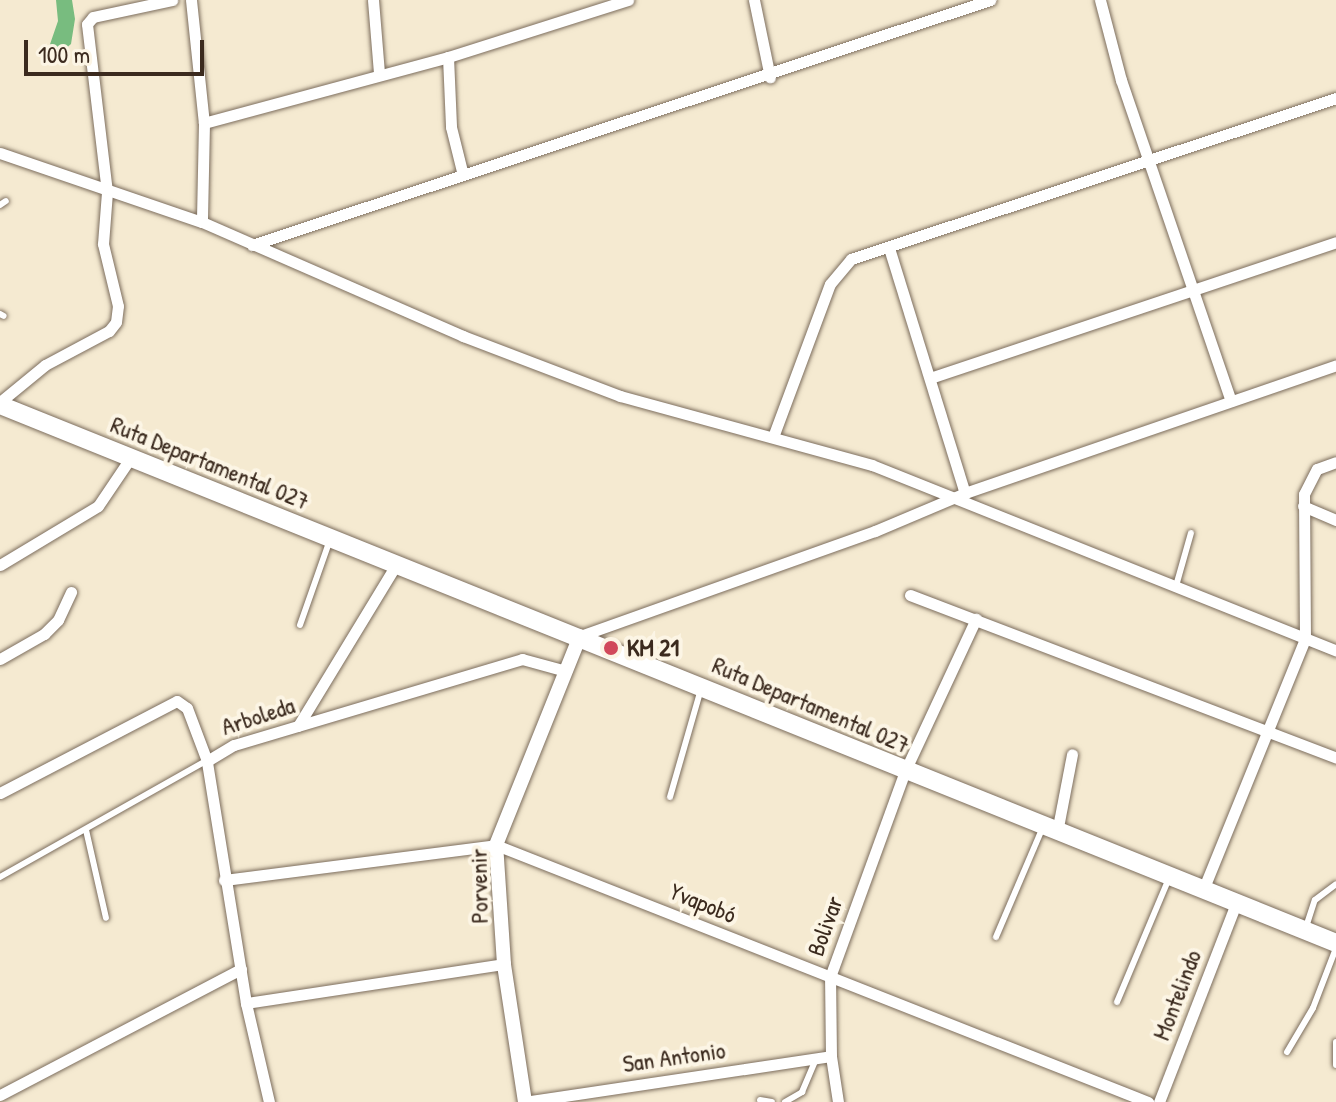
<!DOCTYPE html>
<html>
<head>
<meta charset="utf-8">
<style>
	body { margin:0 }
	#map { position:relative; width:1336px; height:1102px; overflow:hidden; background:#f5ead1; font-family:"Patrick Hand",sans-serif }
	div>[style] { position:absolute }
	.forest>* { inset:0; background:#78bc7f }
	.roads { filter:drop-shadow(0 0 2px #7c6d5d) drop-shadow(0 0 2px #7c6d5d) }
	.service>* { height:6px; margin:-3px; padding:0 3px; transform-origin:3px; border-radius:3px; background:#fff }
	.minor>* { height:11px; margin:-5.5px; padding:0 5.5px; transform-origin:5.5px; border-radius:5.5px; background:#fff }
	.tertiary>* { height:14px; margin:-7px; padding:0 7px; transform-origin:7px; border-radius:7px; background:#fff }
	.primary>* { height:18px; margin:-9px; padding:0 9px; transform-origin:9px; border-radius:9px; background:#fff }
	.dots>* { width:22px; height:22px; translate:-50% -50%; box-sizing:border-box; border:4px solid #fcf5e5; border-radius:50% }
	span { translate:-50% -50%; white-space:nowrap; text-align:center; line-height:1.15; -webkit-text-stroke:8px #fcf5e5; paint-order:stroke }
	.street-label { font-size:24px; color:#3b2a1e }
	.poi-label { font-size:24px; color:#3b2a1e; font-weight:700 }
	.left { translate:0 -50%; text-align:left }
	.scale { position:absolute; left:24px; top:40px; width:180px; height:36px; box-sizing:border-box; border:4px solid #3b2a1e; border-top:0; padding-left:10px; font-size:24px; line-height:28px; white-space:nowrap; color:#3b2a1e; -webkit-text-stroke:6px #fcf5e5; paint-order:stroke }
</style>
</head>
<body>
<div id="map">
	<div class="forest">
		<i style="clip-path:polygon(56px 0,72px 0,75px 19px,71px 44px,56px 57px,48px 50px,58px 21px)"></i>
	</div>
	<div class="roads">
		<div class="service">
			<i style="left:0;top:205px;width:7px;rotate:-34deg"></i>
			<i style="left:0;top:314px;width:4px;rotate:27deg"></i>
			<i style="left:1176px;top:586px;width:55px;rotate:-74.2deg"></i>
			<i style="left:300px;top:625px;width:90px;rotate:-70.6deg"></i>
			<i style="left:670px;top:797px;width:112px;rotate:-74deg"></i>
			<i style="left:86px;top:830px;width:90px;rotate:77.2deg"></i>
			<i style="left:0;top:877px;width:236px;rotate:-29.4deg"></i>
			<i style="left:1306px;top:927px;width:28px;rotate:-72deg"></i>
			<i style="left:1315px;top:900px;width:26px;rotate:-37deg"></i>
			<i style="left:996px;top:937px;width:117px;rotate:-66.9deg"></i>
			<i style="left:1117px;top:1002px;width:134px;rotate:-67.2deg"></i>
			<i style="left:1336px;top:1042px;width:23px;rotate:90deg"></i>
			<i style="left:1287px;top:1052px;width:51px;rotate:-59.4deg"></i>
			<i style="left:1313px;top:1008px;width:64px;rotate:-69deg"></i>
			<i style="left:760px;top:1100px;width:12px;rotate:9deg"></i>
			<i style="left:785px;top:1102px;width:20px;rotate:-30deg"></i>
			<i style="left:802px;top:1092px;width:36px;rotate:-67deg"></i>
		</div>
		<div class="minor">
			<i style="left:191px;top:0;width:124px;rotate:84deg"></i>
			<i style="left:204px;top:123px;width:99px;rotate:91.2deg"></i>
			<i style="left:373px;top:0;width:73px;rotate:85.3deg"></i>
			<i style="left:754px;top:0;width:79px;rotate:78.3deg"></i>
			<i style="left:1100px;top:0;width:83px;rotate:75.3deg"></i>
			<i style="left:1121px;top:80px;width:339px;rotate:71.1deg"></i>
			<i style="left:448px;top:57px;width:70px;rotate:87.5deg"></i>
			<i style="left:451px;top:127px;width:49px;rotate:76deg"></i>
			<i style="left:204px;top:123px;width:253px;rotate:-15.1deg"></i>
			<i style="left:448px;top:57px;width:189px;rotate:-17.6deg"></i>
			<i style="left:0;top:153px;width:213px;rotate:18.9deg"></i>
			<i style="left:202px;top:222px;width:285px;rotate:23.6deg"></i>
			<i style="left:463px;top:336px;width:168px;rotate:20.9deg"></i>
			<i style="left:620px;top:396px;width:261px;rotate:15.3deg"></i>
			<i style="left:872px;top:465px;width:500px;rotate:21.8deg"></i>
			<i style="left:252px;top:245px;width:778px;rotate:-18.37deg"></i>
			<i style="left:889px;top:248px;width:257px;rotate:72.8deg"></i>
			<i style="left:930px;top:378px;width:428px;rotate:-18.5deg"></i>
			<i style="left:0;top:402px;width:58px;rotate:-39.4deg"></i>
			<i style="left:45px;top:365px;width:72px;rotate:-28deg"></i>
			<i style="left:109px;top:331px;width:11px;rotate:-52deg"></i>
			<i style="left:116px;top:322px;width:16px;rotate:-83deg"></i>
			<i style="left:118px;top:306px;width:64px;rotate:-103.6deg"></i>
			<i style="left:103px;top:244px;width:52px;rotate:-85.6deg"></i>
			<i style="left:107px;top:192px;width:169px;rotate:-96.8deg"></i>
			<i style="left:87px;top:24px;width:9px;rotate:-49deg"></i>
			<i style="left:93px;top:17px;width:81px;rotate:-12.1deg"></i>
			<i style="left:773px;top:437px;width:163px;rotate:-69.6deg"></i>
			<i style="left:830px;top:284px;width:33px;rotate:-50deg"></i>
			<i style="left:851px;top:259px;width:511px;rotate:-18.36deg"></i>
			<i style="left:1303px;top:506px;width:36px;rotate:23deg"></i>
			<i style="left:0;top:565px;width:114px;rotate:-31deg"></i>
			<i style="left:98px;top:506px;width:59px;rotate:-56deg"></i>
			<i style="left:910px;top:595px;width:456px;rotate:20.9deg"></i>
			<i style="left:580px;top:636px;width:313px;rotate:-19.6deg"></i>
			<i style="left:875px;top:531px;width:98px;rotate:-22.9deg"></i>
			<i style="left:965px;top:493px;width:392px;rotate:-19deg"></i>
			<i style="left:0;top:659px;width:51px;rotate:-29.6deg"></i>
			<i style="left:44px;top:634px;width:20px;rotate:-45deg"></i>
			<i style="left:58px;top:620px;width:31px;rotate:-65deg"></i>
			<i style="left:298px;top:726px;width:191px;rotate:-58.7deg"></i>
			<i style="left:0;top:793px;width:199px;rotate:-27.5deg"></i>
			<i style="left:177px;top:701px;width:12px;rotate:35deg"></i>
			<i style="left:187px;top:708px;width:57px;rotate:69.3deg"></i>
			<i style="left:1058px;top:827px;width:74px;rotate:-79.1deg"></i>
			<i style="left:224px;top:880px;width:274px;rotate:-7.3deg"></i>
			<i style="left:496px;top:845px;width:701px;rotate:21.51deg"></i>
			<i style="left:1203px;top:890px;width:271px;rotate:-67.9deg"></i>
			<i style="left:1305px;top:639px;width:145px;rotate:-90.4deg"></i>
			<i style="left:1304px;top:494px;width:28px;rotate:-63deg"></i>
			<i style="left:1317px;top:469px;width:20px;rotate:-20deg"></i>
			<i style="left:246px;top:1003px;width:261px;rotate:-8.6deg"></i>
			<i style="left:0;top:1095px;width:272px;rotate:-27.6deg"></i>
			<i style="left:269px;top:1102px;width:102px;rotate:-103.1deg"></i>
			<i style="left:246px;top:1003px;width:245px;rotate:-99.2deg"></i>
			<i style="left:207px;top:761px;width:31px;rotate:-31deg"></i>
			<i style="left:234px;top:745px;width:301px;rotate:-16.6deg"></i>
			<i style="left:522px;top:659px;width:46px;rotate:15.3deg"></i>
			<i style="left:524px;top:1102px;width:310px;rotate:-8.5deg"></i>
			<i style="left:838px;top:1102px;width:47px;rotate:-98.7deg"></i>
			<i style="left:831px;top:1056px;width:79px;rotate:-90.7deg"></i>
			<i style="left:830px;top:977px;width:219px;rotate:-70deg"></i>
			<i style="left:905px;top:771px;width:168px;rotate:-65deg"></i>
			<i style="left:1159px;top:1102px;width:213px;rotate:-68.8deg"></i>
		</div>
		<div class="tertiary">
			<i style="left:525px;top:1102px;width:140px;rotate:-98.7deg"></i>
			<i style="left:504px;top:964px;width:119px;rotate:-93.8deg"></i>
			<i style="left:496px;top:845px;width:225px;rotate:-68.1deg"></i>
		</div>
		<div class="primary">
			<i style="left:0;top:405px;width:1440px;rotate:21.93deg"></i>
		</div>
	</div>
	<div class="dots">
		<i style="left:611px;top:648px;background:#d1495b"></i>
	</div>
	<div class="street-label">
		<span style="left:210px;top:463px;rotate:22deg">Ruta Departamental 027</span>
		<span style="left:811px;top:705px;rotate:23deg">Ruta Departamental 027</span>
		<span style="left:258px;top:716px;rotate:-18deg">Arboleda</span>
		<span style="left:479px;top:886px;rotate:-91deg">Porvenir</span>
		<span style="left:703px;top:903px;rotate:22deg">Yvapobó</span>
		<span style="left:825px;top:926px;rotate:-70deg">Bolivar</span>
		<span style="left:1177px;top:995px;rotate:-69deg">Montelindo</span>
		<span style="left:674px;top:1057px;rotate:-8deg">San Antonio</span>
	</div>
	<div class="poi-label">
		<span class="left" style="left:627px;top:648px">KM 21</span>
	</div>
	<div class="scale">100 m</div>
</div>
</body>
</html>
